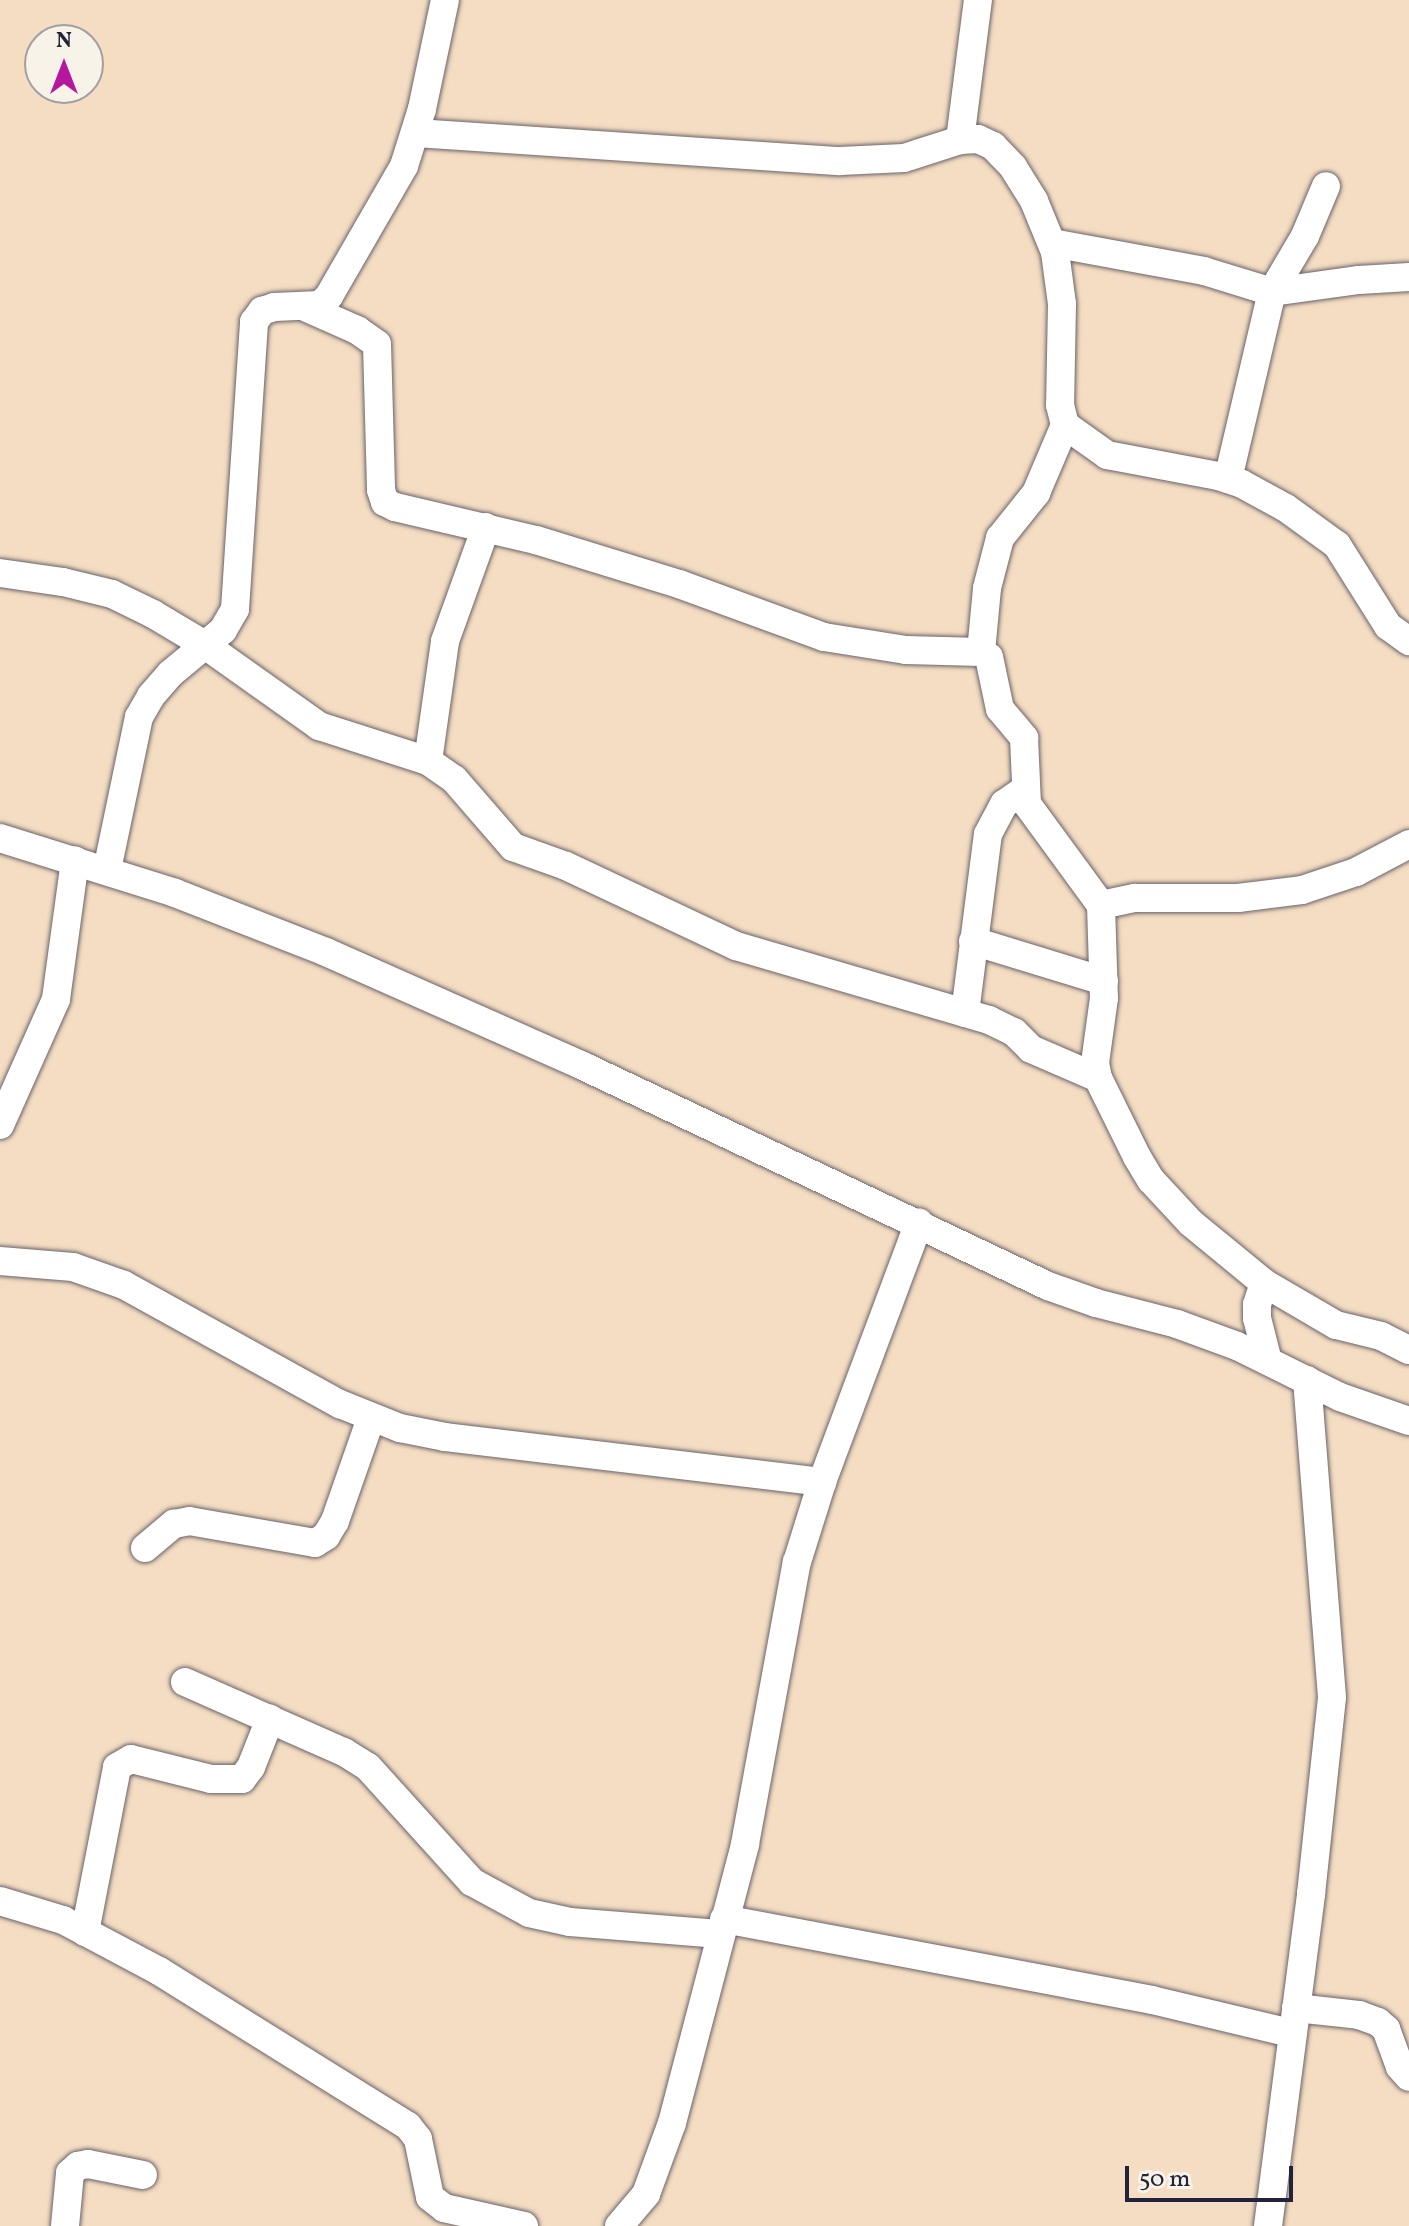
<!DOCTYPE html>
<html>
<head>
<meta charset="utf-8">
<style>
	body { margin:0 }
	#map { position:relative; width:1409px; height:2226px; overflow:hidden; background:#f4ddc2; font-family:Vollkorn,serif }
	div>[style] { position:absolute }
	.roads { filter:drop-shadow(0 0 2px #6c636a) drop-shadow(0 0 2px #6c636a) }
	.minor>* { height:28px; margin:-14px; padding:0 14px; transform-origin:14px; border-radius:14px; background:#fff }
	span { translate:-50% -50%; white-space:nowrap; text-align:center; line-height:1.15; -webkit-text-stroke:7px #f7f3e8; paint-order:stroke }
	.north { position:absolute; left:24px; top:24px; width:80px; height:80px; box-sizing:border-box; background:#f7f3e8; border:2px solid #a29fa3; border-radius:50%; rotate:0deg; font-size:22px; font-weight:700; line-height:32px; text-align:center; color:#22223b }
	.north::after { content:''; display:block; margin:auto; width:28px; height:36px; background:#b5179e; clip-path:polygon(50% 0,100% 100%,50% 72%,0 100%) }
	.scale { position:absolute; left:1125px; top:2166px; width:168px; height:36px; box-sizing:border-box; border:4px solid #22223b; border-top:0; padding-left:10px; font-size:24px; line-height:28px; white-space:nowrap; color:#22223b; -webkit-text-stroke:6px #f7f3e8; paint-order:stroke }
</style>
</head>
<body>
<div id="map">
	<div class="roads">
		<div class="minor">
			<i style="left:416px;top:133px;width:425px;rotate:3.8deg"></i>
			<i style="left:840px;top:161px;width:64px;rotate:-2.7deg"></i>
			<i style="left:904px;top:158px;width:59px;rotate:-17.8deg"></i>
			<i style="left:960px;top:140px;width:18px;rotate:-3deg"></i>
			<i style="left:978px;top:139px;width:17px;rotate:25deg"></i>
			<i style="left:993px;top:146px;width:29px;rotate:46deg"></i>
			<i style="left:1013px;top:167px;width:40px;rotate:58deg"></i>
			<i style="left:1034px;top:201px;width:55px;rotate:67.6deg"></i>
			<i style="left:1055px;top:252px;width:52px;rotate:82.3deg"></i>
			<i style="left:1062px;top:304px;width:101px;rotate:91.1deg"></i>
			<i style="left:1060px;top:405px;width:21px;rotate:76deg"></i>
			<i style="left:1065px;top:425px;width:52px;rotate:35.5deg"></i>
			<i style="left:1107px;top:455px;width:113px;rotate:10.7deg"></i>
			<i style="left:1218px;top:476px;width:25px;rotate:18deg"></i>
			<i style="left:1242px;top:484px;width:50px;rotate:28.6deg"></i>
			<i style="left:1286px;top:508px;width:63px;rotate:36deg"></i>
			<i style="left:1337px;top:545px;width:96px;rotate:57.8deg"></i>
			<i style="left:1388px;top:626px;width:26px;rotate:36deg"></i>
			<i style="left:960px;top:140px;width:141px;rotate:-82.7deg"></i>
			<i style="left:1052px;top:243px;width:155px;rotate:10.4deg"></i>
			<i style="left:1204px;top:271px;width:71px;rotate:17.2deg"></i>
			<i style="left:1272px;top:292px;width:88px;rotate:-7.9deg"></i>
			<i style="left:1359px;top:280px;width:50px;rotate:-3.4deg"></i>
			<i style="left:307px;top:308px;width:55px;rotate:23.7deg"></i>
			<i style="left:357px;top:330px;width:24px;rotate:35deg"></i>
			<i style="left:377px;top:344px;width:146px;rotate:88.4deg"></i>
			<i style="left:381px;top:490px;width:13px;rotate:72deg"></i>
			<i style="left:385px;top:502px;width:11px;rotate:27deg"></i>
			<i style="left:395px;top:507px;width:145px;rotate:13.2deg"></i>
			<i style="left:536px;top:540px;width:150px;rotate:17.1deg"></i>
			<i style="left:679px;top:584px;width:154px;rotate:20.1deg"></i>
			<i style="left:824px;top:637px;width:83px;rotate:9deg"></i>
			<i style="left:906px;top:650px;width:75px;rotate:1.5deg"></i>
			<i style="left:981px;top:652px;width:9px;rotate:32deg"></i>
			<i style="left:989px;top:657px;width:53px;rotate:78.1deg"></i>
			<i style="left:1000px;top:709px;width:38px;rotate:50deg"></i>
			<i style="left:1024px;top:738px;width:66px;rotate:87.4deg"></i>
			<i style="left:1027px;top:804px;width:125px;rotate:53.8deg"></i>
			<i style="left:1101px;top:905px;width:93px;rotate:88.2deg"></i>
			<i style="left:1104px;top:998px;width:66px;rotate:97.9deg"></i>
			<i style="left:1095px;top:1063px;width:15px;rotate:79deg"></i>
			<i style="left:1098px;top:1078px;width:88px;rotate:63.7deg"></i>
			<i style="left:1137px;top:1157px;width:27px;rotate:59deg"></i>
			<i style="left:1151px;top:1180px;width:59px;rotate:47.1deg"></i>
			<i style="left:1191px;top:1223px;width:94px;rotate:39.4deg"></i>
			<i style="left:1264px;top:1283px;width:83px;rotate:30.3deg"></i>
			<i style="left:1336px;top:1325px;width:46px;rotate:13.7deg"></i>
			<i style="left:1381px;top:1336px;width:31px;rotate:27deg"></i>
			<i style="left:1228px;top:479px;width:192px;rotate:-76.8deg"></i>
			<i style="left:1272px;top:292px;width:65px;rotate:-59.5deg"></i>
			<i style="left:1305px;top:236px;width:54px;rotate:-67.2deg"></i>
			<i style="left:0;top:573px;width:64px;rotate:8.1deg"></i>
			<i style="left:63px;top:582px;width:50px;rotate:13.8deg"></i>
			<i style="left:112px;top:594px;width:46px;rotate:26deg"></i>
			<i style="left:153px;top:614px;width:61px;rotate:30.8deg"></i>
			<i style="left:205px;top:645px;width:140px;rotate:35.4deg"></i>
			<i style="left:319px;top:726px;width:114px;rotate:17.8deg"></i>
			<i style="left:428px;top:761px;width:32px;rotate:35deg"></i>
			<i style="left:454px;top:779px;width:90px;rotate:49.1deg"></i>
			<i style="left:513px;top:847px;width:56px;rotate:19.7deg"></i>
			<i style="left:566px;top:866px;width:188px;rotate:25.2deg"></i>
			<i style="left:736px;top:946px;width:264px;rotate:16.3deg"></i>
			<i style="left:989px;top:1020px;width:28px;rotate:26deg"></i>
			<i style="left:1014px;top:1032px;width:24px;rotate:45deg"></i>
			<i style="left:1031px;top:1049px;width:73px;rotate:23.4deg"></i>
			<i style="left:981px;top:652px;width:64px;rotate:-84.6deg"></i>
			<i style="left:987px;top:588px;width:52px;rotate:-75.4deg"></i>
			<i style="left:1000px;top:538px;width:58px;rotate:-51.3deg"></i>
			<i style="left:1036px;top:493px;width:74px;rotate:-66.9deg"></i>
			<i style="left:428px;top:761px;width:121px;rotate:-81.9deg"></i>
			<i style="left:445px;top:641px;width:121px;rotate:-70.2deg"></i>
			<i style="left:0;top:838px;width:183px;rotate:17.4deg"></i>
			<i style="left:175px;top:893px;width:162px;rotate:21.3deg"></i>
			<i style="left:326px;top:952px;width:281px;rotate:23.9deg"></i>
			<i style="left:583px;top:1066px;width:514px;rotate:25.32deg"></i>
			<i style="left:1048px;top:1286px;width:51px;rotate:19.5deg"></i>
			<i style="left:1096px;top:1303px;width:84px;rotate:14.5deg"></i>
			<i style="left:1177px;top:1324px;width:64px;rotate:20.1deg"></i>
			<i style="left:1237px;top:1346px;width:115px;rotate:26.3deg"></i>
			<i style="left:1340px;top:1397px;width:73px;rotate:19.2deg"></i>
			<i style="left:107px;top:870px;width:156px;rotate:-78.2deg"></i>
			<i style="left:139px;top:717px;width:24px;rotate:-60deg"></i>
			<i style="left:151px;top:696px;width:29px;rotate:-49deg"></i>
			<i style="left:170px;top:674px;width:69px;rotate:-39.7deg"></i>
			<i style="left:223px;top:630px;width:24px;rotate:-60deg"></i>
			<i style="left:235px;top:609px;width:288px;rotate:-86.2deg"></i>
			<i style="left:254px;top:322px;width:14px;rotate:-54deg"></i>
			<i style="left:262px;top:311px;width:13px;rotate:-18deg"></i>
			<i style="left:274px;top:307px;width:46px;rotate:-2.5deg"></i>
			<i style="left:320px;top:305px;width:13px;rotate:-45deg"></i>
			<i style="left:329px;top:296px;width:150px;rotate:-60deg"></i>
			<i style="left:404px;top:166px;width:60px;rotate:-72.5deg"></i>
			<i style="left:422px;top:109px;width:111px;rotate:-78.1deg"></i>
			<i style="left:1101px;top:905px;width:35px;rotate:-12deg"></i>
			<i style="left:1135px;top:898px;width:103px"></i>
			<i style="left:1238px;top:898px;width:64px;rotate:-7.1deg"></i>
			<i style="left:1302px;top:890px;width:57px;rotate:-18.4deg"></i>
			<i style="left:1356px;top:872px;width:60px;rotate:-27.8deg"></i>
			<i style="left:973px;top:941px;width:137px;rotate:17deg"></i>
			<i style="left:965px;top:1013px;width:180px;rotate:-82.7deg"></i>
			<i style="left:988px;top:834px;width:34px;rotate:-62deg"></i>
			<i style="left:1004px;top:804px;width:24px;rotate:-35deg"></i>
			<i style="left:0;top:1125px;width:138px;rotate:-66deg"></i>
			<i style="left:56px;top:999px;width:140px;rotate:-82.2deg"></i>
			<i style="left:0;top:1261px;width:73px;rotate:4.7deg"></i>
			<i style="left:73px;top:1267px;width:54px;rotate:19.4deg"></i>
			<i style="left:124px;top:1285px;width:247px;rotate:28.9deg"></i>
			<i style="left:340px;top:1404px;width:65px;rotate:21.8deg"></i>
			<i style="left:400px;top:1428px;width:46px;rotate:11.3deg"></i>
			<i style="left:445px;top:1437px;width:380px;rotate:6.8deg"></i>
			<i style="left:1264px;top:1283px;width:23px;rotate:108deg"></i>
			<i style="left:1257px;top:1305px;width:13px;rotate:90deg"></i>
			<i style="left:1257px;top:1318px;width:44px;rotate:75.7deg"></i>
			<i style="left:145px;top:1548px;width:38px;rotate:-40deg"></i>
			<i style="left:174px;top:1524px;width:15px;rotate:-11deg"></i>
			<i style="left:189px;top:1521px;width:128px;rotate:9.9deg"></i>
			<i style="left:315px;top:1543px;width:13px;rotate:-32deg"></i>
			<i style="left:326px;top:1536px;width:17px;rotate:-59deg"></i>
			<i style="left:335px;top:1521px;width:109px;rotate:-70.7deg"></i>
			<i style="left:185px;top:1682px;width:174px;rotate:23.8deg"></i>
			<i style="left:344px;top:1752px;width:28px;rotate:32deg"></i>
			<i style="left:368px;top:1767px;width:155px;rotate:47.9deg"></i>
			<i style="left:472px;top:1882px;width:65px;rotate:28.5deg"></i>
			<i style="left:529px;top:1913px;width:42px;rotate:12.4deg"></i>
			<i style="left:570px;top:1922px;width:150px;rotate:4.6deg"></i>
			<i style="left:0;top:1901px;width:66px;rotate:16.8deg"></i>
			<i style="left:63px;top:1920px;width:109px;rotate:28deg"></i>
			<i style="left:159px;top:1971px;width:293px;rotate:31.9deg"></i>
			<i style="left:408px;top:2126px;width:16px;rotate:52deg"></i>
			<i style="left:418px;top:2139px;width:59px;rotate:78.3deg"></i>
			<i style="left:430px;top:2197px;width:18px;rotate:38deg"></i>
			<i style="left:444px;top:2208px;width:82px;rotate:12.7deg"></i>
			<i style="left:724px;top:1919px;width:436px;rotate:10.7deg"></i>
			<i style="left:1152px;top:2000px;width:143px;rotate:13.4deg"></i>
			<i style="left:85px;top:1932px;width:168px;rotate:-79deg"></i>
			<i style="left:117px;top:1767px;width:16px;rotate:-30deg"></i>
			<i style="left:131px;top:1759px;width:82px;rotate:14deg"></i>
			<i style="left:211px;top:1779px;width:31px"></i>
			<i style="left:242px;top:1779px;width:15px;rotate:-53deg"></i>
			<i style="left:251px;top:1767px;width:52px;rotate:-68.4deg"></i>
			<i style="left:1296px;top:2008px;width:63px;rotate:6.3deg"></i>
			<i style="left:1359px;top:2015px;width:20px;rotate:20deg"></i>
			<i style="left:1378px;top:2022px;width:11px;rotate:41deg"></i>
			<i style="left:1386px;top:2029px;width:40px;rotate:69.8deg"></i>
			<i style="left:1400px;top:2067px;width:13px;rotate:48deg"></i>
			<i style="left:65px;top:2226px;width:53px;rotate:-84.6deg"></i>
			<i style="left:70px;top:2173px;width:11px;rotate:-41deg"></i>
			<i style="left:78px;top:2166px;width:10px;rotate:-11deg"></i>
			<i style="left:88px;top:2164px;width:56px;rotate:11.3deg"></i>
			<i style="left:619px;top:2226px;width:42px;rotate:-49.8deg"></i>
			<i style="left:646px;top:2194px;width:76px;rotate:-69.9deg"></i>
			<i style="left:672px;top:2123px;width:288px;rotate:-75.3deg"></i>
			<i style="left:745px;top:1844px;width:287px;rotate:-79.6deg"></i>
			<i style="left:797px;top:1562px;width:84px;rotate:-72.6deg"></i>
			<i style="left:822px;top:1482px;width:277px;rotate:-69.5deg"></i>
			<i style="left:1268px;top:2226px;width:335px;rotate:-82.6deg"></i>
			<i style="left:1311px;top:1894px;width:198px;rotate:-83.9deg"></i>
			<i style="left:1332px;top:1697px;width:318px;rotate:-94.5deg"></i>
		</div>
	</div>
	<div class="north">N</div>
	<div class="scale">50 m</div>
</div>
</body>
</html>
